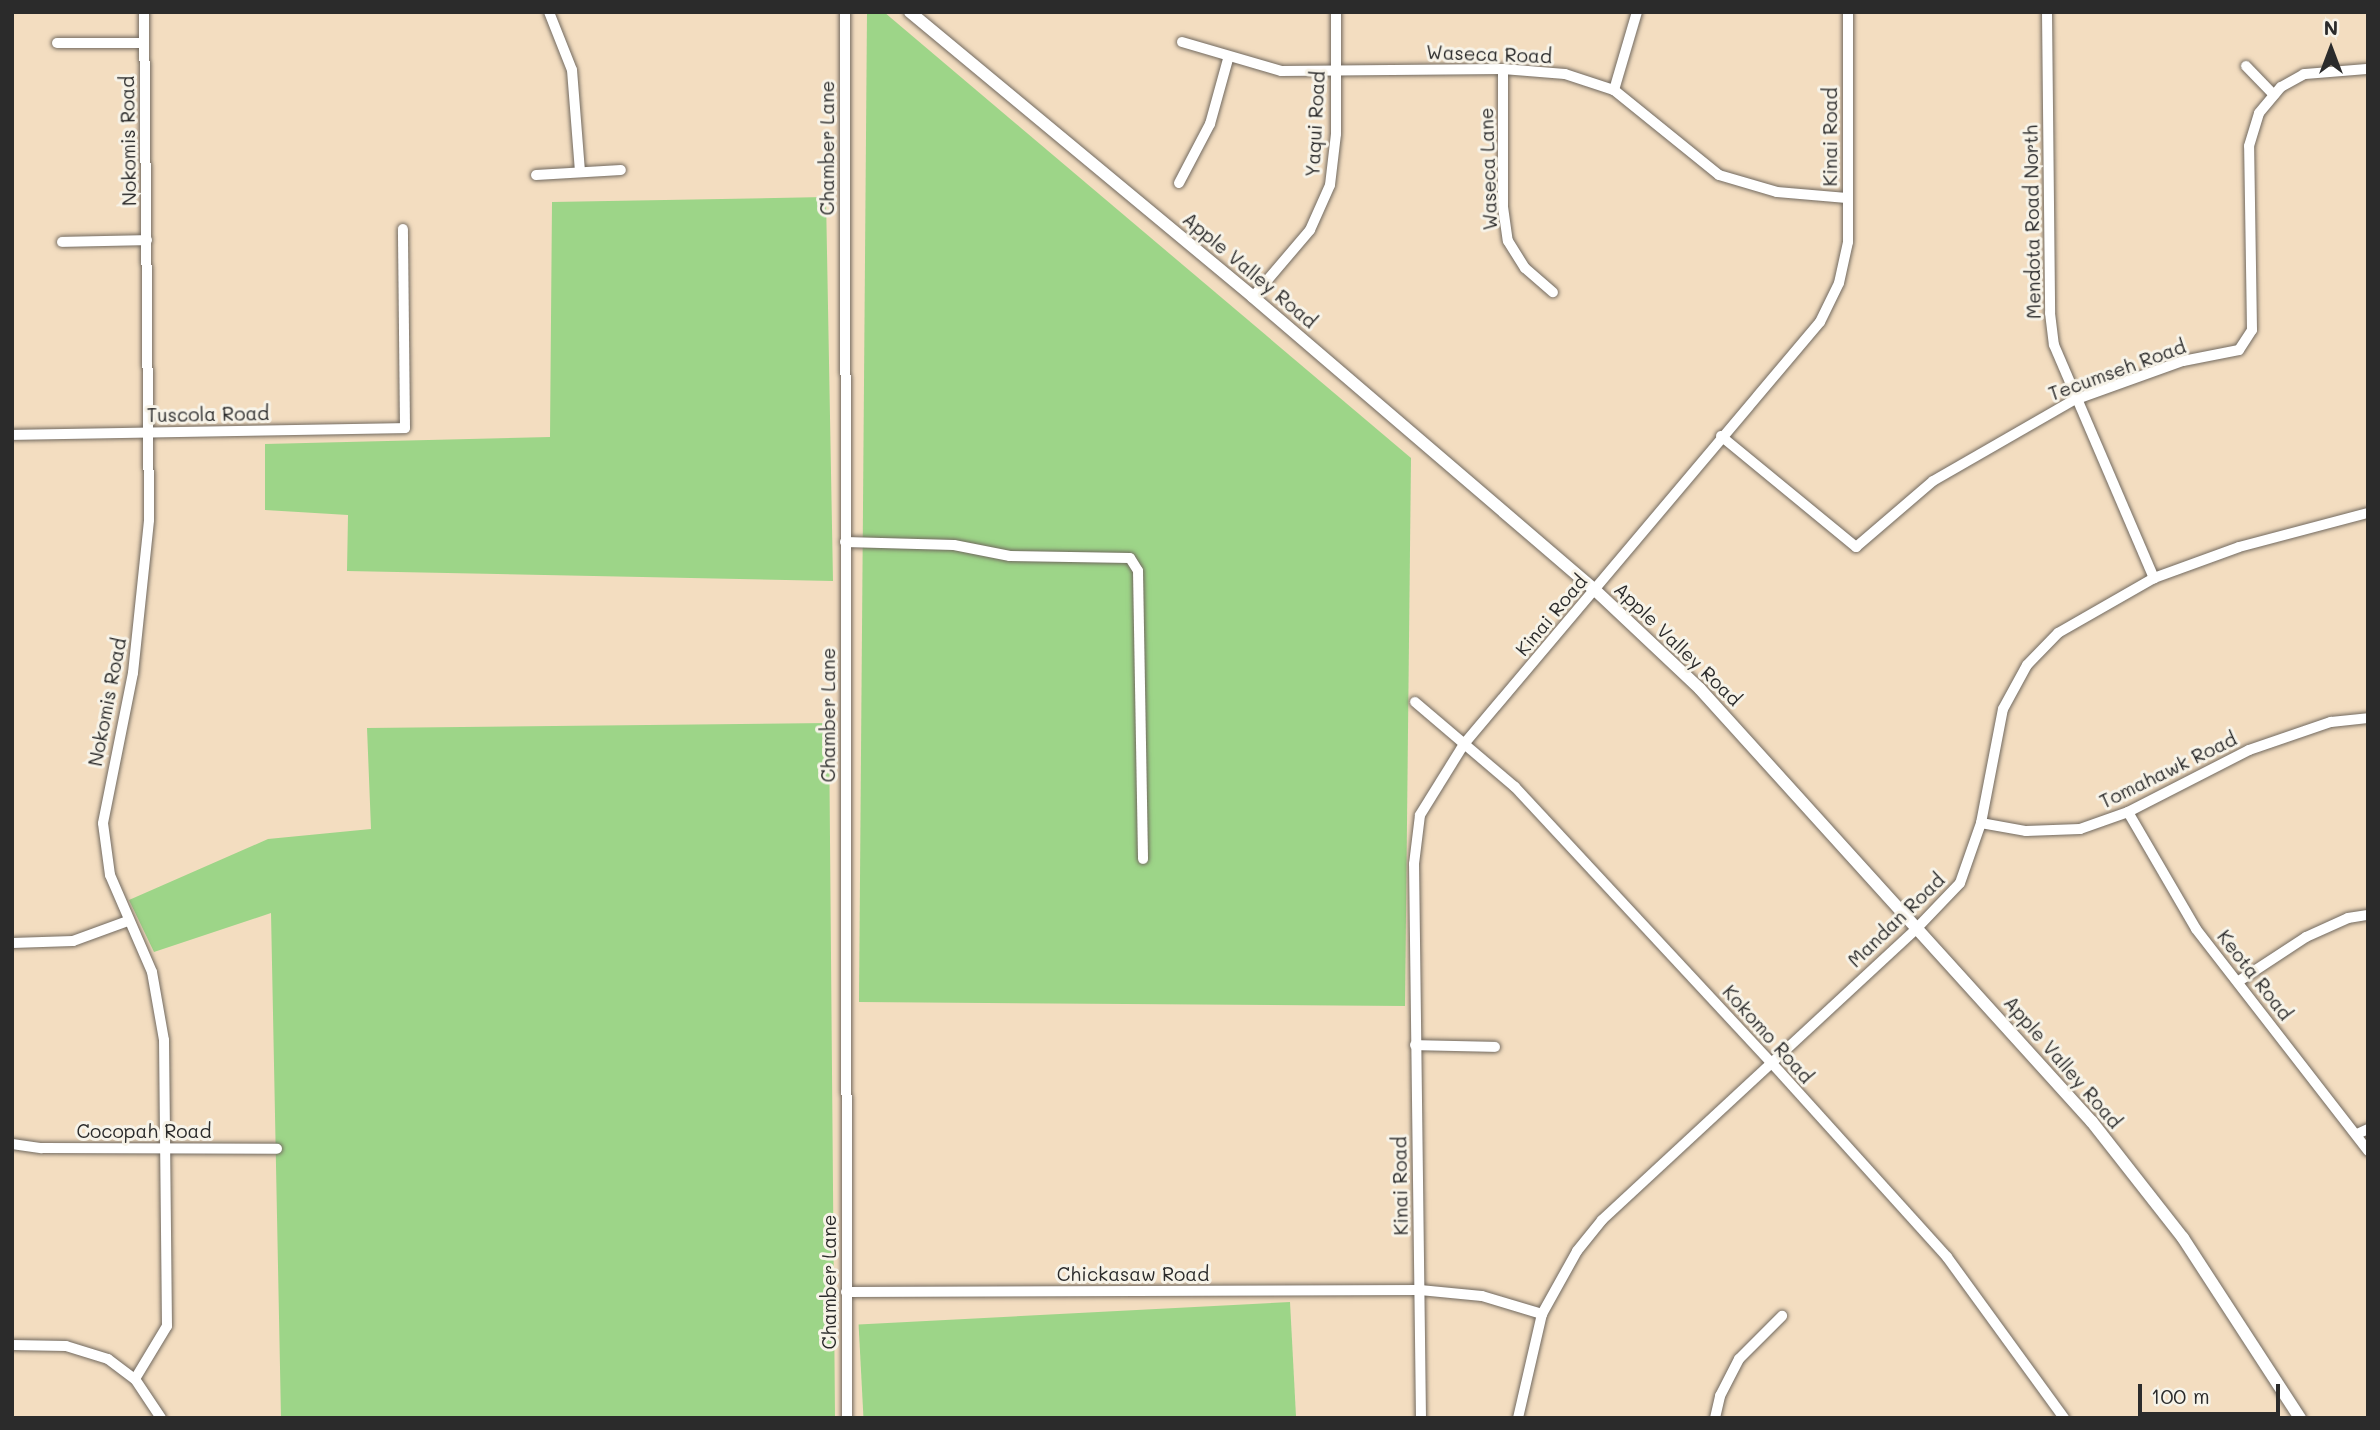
<!DOCTYPE html>
<html>
<head>
<meta charset="utf-8">
<style>
	body { margin:0 }
	#map { position:relative; width:2380px; height:1430px; overflow:hidden; background:#f3ddc0; font-family:Mali,sans-serif }
	div>[style] { position:absolute }
	.green>* { inset:0; background:#9dd588; transform-origin:0 0 }
	.roads { filter:drop-shadow(0 0 2px #71695f) drop-shadow(0 0 2px #71695f) }
	.minor>* { height:10px; margin:-5px; padding:0 5px; transform-origin:5px; border-radius:5px; background:#fff }
	.major>* { height:12px; margin:-6px; padding:0 6px; transform-origin:6px; border-radius:6px; background:#fff }
	span { translate:-50% -50%; white-space:nowrap; text-align:center; line-height:1.15; -webkit-text-stroke:6px #f7f3e8; paint-order:stroke }
	.street-label { font-size:19px; color:#2b2b2b }
	.frame { position:absolute; inset:0; border:14px solid #2b2b2b; pointer-events:none }
	.north { position:absolute; left:2296px; top:14px; width:70px; height:70px; -webkit-text-stroke:5px #f7f3e8; paint-order:stroke; rotate:0deg; font-size:19px; font-weight:700; line-height:28px; text-align:center; color:#2b2b2b }
	.north::after { content:''; display:block; margin:auto; width:24px; height:32px; background:#2b2b2b; clip-path:polygon(50% 0,100% 100%,50% 72%,0 100%) }
	.scale { position:absolute; left:2138px; top:1384px; width:142px; height:32px; box-sizing:border-box; border:4px solid #2b2b2b; border-top:0; padding-left:9px; font-size:21px; line-height:24px; white-space:nowrap; color:#2b2b2b; -webkit-text-stroke:5px #f7f3e8; paint-order:stroke }
</style>
</head>
<body>
<div id="map">
	<div class="green">
		<i style="clip-path:polygon(867px 12px,884px 12px,1411px 458px,1405px 1006px,859px 1002px)"></i>
		<i style="clip-path:polygon(826px 197px,833px 581px,347px 571px,348px 515px,265px 510px,265px 444px,550px 437px,552px 202px)"></i>
		<i style="clip-path:polygon(829px 723px,835px 1418px,281px 1418px,271px 913px,154px 952px,129px 900px,268px 839px,371px 829px,367px 728px)"></i>
		<i style="left:1290px;top:1302px;width:116px;height:432px;rotate:87deg"></i>
	</div>
	<div class="roads">
		<div class="minor">
			<i style="left:549px;top:12px;width:62px;rotate:68.4deg"></i>
			<i style="left:572px;top:70px;width:101px;rotate:85.5deg"></i>
			<i style="left:845px;top:12px;width:1406px;rotate:89.92deg"></i>
			<i style="left:2047px;top:12px;width:301px;rotate:89.4deg"></i>
			<i style="left:2050px;top:313px;width:32px;rotate:83deg"></i>
			<i style="left:2054px;top:345px;width:254px;rotate:66.8deg"></i>
			<i style="left:1182px;top:42px;width:103px;rotate:16.3deg"></i>
			<i style="left:1281px;top:71px;width:222px;rotate:-0.5deg"></i>
			<i style="left:1503px;top:69px;width:62px;rotate:4.6deg"></i>
			<i style="left:1565px;top:74px;width:52px;rotate:18.1deg"></i>
			<i style="left:1614px;top:90px;width:135px;rotate:39deg"></i>
			<i style="left:1719px;top:175px;width:60px;rotate:16.3deg"></i>
			<i style="left:1777px;top:192px;width:70px;rotate:4.9deg"></i>
			<i style="left:57px;top:43px;width:87px"></i>
			<i style="left:2246px;top:66px;width:40px;rotate:46deg"></i>
			<i style="left:1503px;top:69px;width:138px;rotate:90deg"></i>
			<i style="left:1503px;top:207px;width:34px;rotate:82deg"></i>
			<i style="left:1508px;top:241px;width:32px;rotate:58deg"></i>
			<i style="left:1525px;top:268px;width:37px;rotate:41deg"></i>
			<i style="left:1614px;top:90px;width:81px;rotate:-73.6deg"></i>
			<i style="left:536px;top:175px;width:85px;rotate:-3.4deg"></i>
			<i style="left:1179px;top:183px;width:67px;rotate:-62.3deg"></i>
			<i style="left:1210px;top:124px;width:67px;rotate:-74.5deg"></i>
			<i style="left:62px;top:242px;width:85px;rotate:-1.3deg"></i>
			<i style="left:1253px;top:297px;width:88px;rotate:-49.6deg"></i>
			<i style="left:1310px;top:230px;width:49px;rotate:-66deg"></i>
			<i style="left:1330px;top:185px;width:51px;rotate:-83.3deg"></i>
			<i style="left:1336px;top:134px;width:122px;rotate:-90deg"></i>
			<i style="left:12px;top:435px;width:393px;rotate:-1deg"></i>
			<i style="left:405px;top:428px;width:199px;rotate:-90.6deg"></i>
			<i style="left:1721px;top:436px;width:175px;rotate:39.4deg"></i>
			<i style="left:1856px;top:547px;width:101px;rotate:-40.6deg"></i>
			<i style="left:1933px;top:481px;width:163px;rotate:-29.9deg"></i>
			<i style="left:2074px;top:400px;width:116px;rotate:-19.7deg"></i>
			<i style="left:2183px;top:361px;width:57px;rotate:-11.1deg"></i>
			<i style="left:2239px;top:350px;width:24px;rotate:-57deg"></i>
			<i style="left:2252px;top:330px;width:184px;rotate:-90.9deg"></i>
			<i style="left:2249px;top:146px;width:34px;rotate:-73deg"></i>
			<i style="left:2259px;top:113px;width:34px;rotate:-50deg"></i>
			<i style="left:2281px;top:87px;width:26px;rotate:-29deg"></i>
			<i style="left:2304px;top:74px;width:64px;rotate:-4.5deg"></i>
			<i style="left:845px;top:542px;width:109px;rotate:1.6deg"></i>
			<i style="left:954px;top:545px;width:57px;rotate:11.1deg"></i>
			<i style="left:1010px;top:556px;width:120px;rotate:1deg"></i>
			<i style="left:1130px;top:558px;width:15px;rotate:58deg"></i>
			<i style="left:1138px;top:571px;width:288px;rotate:89deg"></i>
			<i style="left:1415px;top:702px;width:131px;rotate:40.4deg"></i>
			<i style="left:1515px;top:787px;width:374px;rotate:47.1deg"></i>
			<i style="left:1770px;top:1061px;width:264px;rotate:47.9deg"></i>
			<i style="left:1947px;top:1257px;width:199px;rotate:54deg"></i>
			<i style="left:2128px;top:812px;width:135px;rotate:59.8deg"></i>
			<i style="left:2196px;top:929px;width:281px;rotate:52.2deg"></i>
			<i style="left:1981px;top:823px;width:46px;rotate:10.1deg"></i>
			<i style="left:2026px;top:831px;width:54px;rotate:-2.1deg"></i>
			<i style="left:2080px;top:829px;width:51px;rotate:-19.5deg"></i>
			<i style="left:2128px;top:812px;width:136px;rotate:-27.1deg"></i>
			<i style="left:2249px;top:750px;width:87px;rotate:-18.9deg"></i>
			<i style="left:2331px;top:722px;width:37px;rotate:-6deg"></i>
			<i style="left:12px;top:943px;width:61px;rotate:-1.9deg"></i>
			<i style="left:73px;top:941px;width:59px;rotate:-20deg"></i>
			<i style="left:2239px;top:981px;width:80px;rotate:-33.3deg"></i>
			<i style="left:2306px;top:937px;width:46px;rotate:-24.3deg"></i>
			<i style="left:2348px;top:918px;width:20px;rotate:-9deg"></i>
			<i style="left:1415px;top:1045px;width:80px;rotate:1.4deg"></i>
			<i style="left:2357px;top:1134px;width:12px;rotate:-24deg"></i>
			<i style="left:12px;top:1144px;width:30px;rotate:8deg"></i>
			<i style="left:42px;top:1148px;width:235px;rotate:0.2deg"></i>
			<i style="left:846px;top:1292px;width:574px;rotate:-0.2deg"></i>
			<i style="left:1420px;top:1290px;width:62px;rotate:5.5deg"></i>
			<i style="left:1482px;top:1296px;width:63px;rotate:16.7deg"></i>
			<i style="left:12px;top:1345px;width:54px;rotate:1.1deg"></i>
			<i style="left:66px;top:1346px;width:44px;rotate:17.2deg"></i>
			<i style="left:108px;top:1359px;width:34px;rotate:37deg"></i>
			<i style="left:135px;top:1379px;width:47px;rotate:56.3deg"></i>
			<i style="left:135px;top:1379px;width:62px;rotate:-58.9deg"></i>
			<i style="left:167px;top:1326px;width:286px;rotate:-90.6deg"></i>
			<i style="left:164px;top:1040px;width:69px;rotate:-100deg"></i>
			<i style="left:152px;top:972px;width:106px;rotate:-113.4deg"></i>
			<i style="left:110px;top:875px;width:52px;rotate:-97.7deg"></i>
			<i style="left:103px;top:823px;width:153px;rotate:-78.7deg"></i>
			<i style="left:133px;top:673px;width:154px;rotate:-84deg"></i>
			<i style="left:149px;top:520px;width:508px;rotate:-90.56deg"></i>
			<i style="left:1421px;top:1418px;width:554px;rotate:-90.72deg"></i>
			<i style="left:1414px;top:864px;width:49px;rotate:-83deg"></i>
			<i style="left:1420px;top:815px;width:84px;rotate:-58.2deg"></i>
			<i style="left:1464px;top:744px;width:552px;rotate:-49.85deg"></i>
			<i style="left:1820px;top:322px;width:43px;rotate:-64deg"></i>
			<i style="left:1839px;top:283px;width:42px;rotate:-77.6deg"></i>
			<i style="left:1848px;top:242px;width:230px;rotate:-90deg"></i>
			<i style="left:1518px;top:1418px;width:107px;rotate:-77deg"></i>
			<i style="left:1542px;top:1314px;width:72px;rotate:-60.9deg"></i>
			<i style="left:1577px;top:1251px;width:40px;rotate:-51deg"></i>
			<i style="left:1602px;top:1220px;width:430px;rotate:-42.8deg"></i>
			<i style="left:1917px;top:928px;width:62px;rotate:-46.3deg"></i>
			<i style="left:1960px;top:883px;width:64px;rotate:-70.7deg"></i>
			<i style="left:1981px;top:823px;width:116px;rotate:-79.1deg"></i>
			<i style="left:2003px;top:709px;width:50px;rotate:-61.4deg"></i>
			<i style="left:2027px;top:665px;width:45px;rotate:-45.9deg"></i>
			<i style="left:2058px;top:633px;width:111px;rotate:-29.8deg"></i>
			<i style="left:2154px;top:578px;width:90px;rotate:-20deg"></i>
			<i style="left:2239px;top:547px;width:133px;rotate:-14.8deg"></i>
			<i style="left:1715px;top:1418px;width:23px;rotate:-77deg"></i>
			<i style="left:1720px;top:1396px;width:42px;rotate:-62.8deg"></i>
			<i style="left:1739px;top:1359px;width:61px;rotate:-45deg"></i>
		</div>
		<div class="major">
			<i style="left:910px;top:12px;width:446px;rotate:39.7deg"></i>
			<i style="left:1253px;top:297px;width:450px;rotate:40.6deg"></i>
			<i style="left:1595px;top:590px;width:144px;rotate:43.3deg"></i>
			<i style="left:1700px;top:689px;width:584px;rotate:47.85deg"></i>
			<i style="left:2092px;top:1122px;width:147px;rotate:51.9deg"></i>
			<i style="left:2183px;top:1238px;width:215px;rotate:57deg"></i>
		</div>
	</div>
	<div class="street-label">
		<span style="left:1489px;top:54px;rotate:2deg">Waseca Road</span>
		<span style="left:1315px;top:124px;rotate:-87deg">Yaqui Road</span>
		<span style="left:1830px;top:137px;rotate:-90deg">Kinai Road</span>
		<span style="left:128px;top:141px;rotate:-91deg">Nokomis Road</span>
		<span style="left:827px;top:148px;rotate:-90deg">Chamber Lane</span>
		<span style="left:1488px;top:169px;rotate:-92deg">Waseca Lane</span>
		<span style="left:2032px;top:222px;rotate:-91deg">Mendota Road North</span>
		<span style="left:1250px;top:270px;rotate:40deg">Apple Valley Road</span>
		<span style="left:2117px;top:370px;rotate:-20deg">Tecumseh Road</span>
		<span style="left:208px;top:414px;rotate:-1deg">Tuscola Road</span>
		<span style="left:1551px;top:615px;rotate:-50deg">Kinai Road</span>
		<span style="left:1678px;top:644px;rotate:44deg">Apple Valley Road</span>
		<span style="left:107px;top:702px;rotate:-79deg">Nokomis Road</span>
		<span style="left:828px;top:715px;rotate:-90deg">Chamber Lane</span>
		<span style="left:2168px;top:770px;rotate:-26deg">Tomahawk Road</span>
		<span style="left:1896px;top:920px;rotate:-44deg">Mandan Road</span>
		<span style="left:2255px;top:975px;rotate:52deg">Keota Road</span>
		<span style="left:1768px;top:1034px;rotate:48deg">Kokomo Road</span>
		<span style="left:2063px;top:1062px;rotate:49deg">Apple Valley Road</span>
		<span style="left:144px;top:1131px">Cocopah Road</span>
		<span style="left:1400px;top:1186px;rotate:-91deg">Kinai Road</span>
		<span style="left:1133px;top:1274px">Chickasaw Road</span>
		<span style="left:829px;top:1282px;rotate:-90deg">Chamber Lane</span>
	</div>
	<div class="frame"></div>
	<div class="north">N</div>
	<div class="scale">100 m</div>
</div>
</body>
</html>
